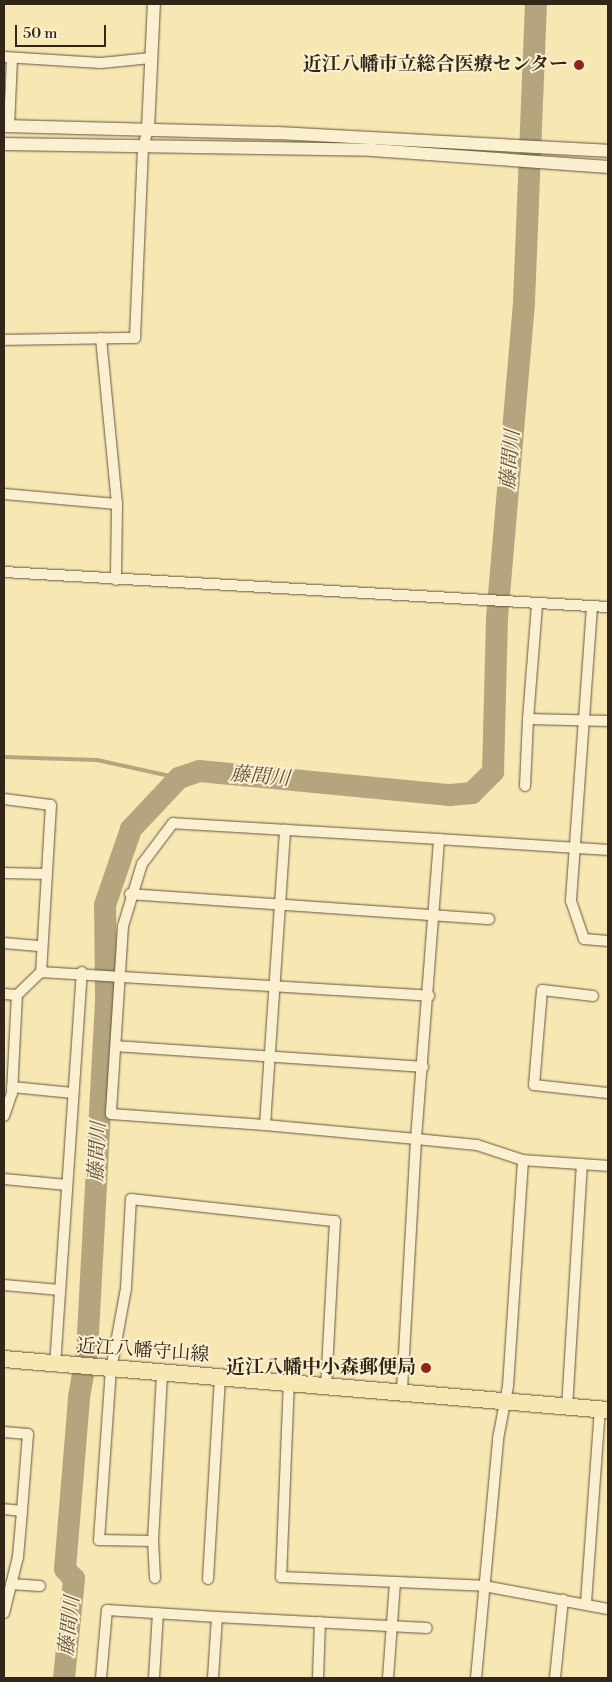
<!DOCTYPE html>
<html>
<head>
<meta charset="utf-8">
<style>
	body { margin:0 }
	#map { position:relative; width:612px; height:1682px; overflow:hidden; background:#f7e7b3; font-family:"Libre Bodoni","Noto Serif JP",serif }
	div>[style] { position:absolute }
	.stream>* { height:4px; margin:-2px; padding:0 2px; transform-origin:2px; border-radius:2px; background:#b4a57e }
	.river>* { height:22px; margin:-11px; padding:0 11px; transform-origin:11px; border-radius:11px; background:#b4a57e }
	.roads { filter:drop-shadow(0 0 1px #63563f) drop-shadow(0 0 1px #63563f) }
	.minor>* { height:10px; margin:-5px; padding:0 5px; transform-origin:5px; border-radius:5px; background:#faefce }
	.tertiary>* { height:12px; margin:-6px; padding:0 6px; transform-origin:6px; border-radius:6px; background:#faefce }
	.primary>* { height:16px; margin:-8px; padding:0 8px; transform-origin:8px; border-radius:8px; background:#f7e7b3 }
	.dots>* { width:14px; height:14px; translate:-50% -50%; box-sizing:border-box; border:2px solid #faefce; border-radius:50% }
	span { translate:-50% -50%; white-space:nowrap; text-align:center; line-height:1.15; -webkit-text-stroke:4px #faefce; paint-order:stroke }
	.poi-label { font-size:19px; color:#322618; font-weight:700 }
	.right { translate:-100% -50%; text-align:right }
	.street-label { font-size:19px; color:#322618 }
	.water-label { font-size:20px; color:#60523c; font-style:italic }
	.frame { position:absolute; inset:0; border:5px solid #322618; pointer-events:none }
	.scale { position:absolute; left:15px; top:25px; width:91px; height:22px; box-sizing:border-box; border:2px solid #322618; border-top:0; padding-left:6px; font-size:15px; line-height:18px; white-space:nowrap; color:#322618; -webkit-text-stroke:4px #faefce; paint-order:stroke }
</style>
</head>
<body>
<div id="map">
	<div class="stream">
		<i style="left:4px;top:757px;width:93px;rotate:1.8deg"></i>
		<i style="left:97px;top:760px;width:84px;rotate:12.4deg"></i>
	</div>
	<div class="river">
		<i style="left:64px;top:1678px;width:100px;rotate:-84.2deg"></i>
		<i style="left:74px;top:1579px;width:13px;rotate:-132deg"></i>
		<i style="left:65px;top:1569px;width:173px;rotate:-85.3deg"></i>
		<i style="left:79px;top:1397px;width:46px;rotate:-79.9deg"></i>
		<i style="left:87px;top:1352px;width:357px;rotate:-86.9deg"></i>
		<i style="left:106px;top:996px;width:91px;rotate:-90.6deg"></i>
		<i style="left:105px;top:905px;width:80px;rotate:-71.1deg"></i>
		<i style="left:131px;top:829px;width:70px;rotate:-46.7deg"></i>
		<i style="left:179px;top:778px;width:21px;rotate:-19deg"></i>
		<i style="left:199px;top:771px;width:252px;rotate:5.5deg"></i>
		<i style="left:450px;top:795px;width:22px;rotate:-5deg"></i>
		<i style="left:472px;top:793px;width:30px;rotate:-45deg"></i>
		<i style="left:493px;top:772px;width:154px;rotate:-88.5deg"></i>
		<i style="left:497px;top:618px;width:317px;rotate:-85.1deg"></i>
		<i style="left:524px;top:302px;width:298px;rotate:-87.7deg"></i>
	</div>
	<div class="roads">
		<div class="minor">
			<i style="left:4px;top:57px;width:97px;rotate:3.5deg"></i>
			<i style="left:101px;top:63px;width:50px;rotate:-5.7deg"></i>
			<i style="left:9px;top:127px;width:69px;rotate:-87.5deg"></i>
			<i style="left:101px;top:338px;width:167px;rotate:84.5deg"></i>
			<i style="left:117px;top:504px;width:76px;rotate:90.8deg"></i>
			<i style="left:4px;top:340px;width:131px;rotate:-0.9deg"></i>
			<i style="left:135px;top:338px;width:191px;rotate:-87.6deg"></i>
			<i style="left:143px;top:147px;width:19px;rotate:-74deg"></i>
			<i style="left:4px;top:494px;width:113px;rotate:5.1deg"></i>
			<i style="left:4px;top:572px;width:605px;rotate:3.32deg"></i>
			<i style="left:537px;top:605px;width:114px;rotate:94.5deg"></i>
			<i style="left:528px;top:719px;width:80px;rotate:1.4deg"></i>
			<i style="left:592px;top:607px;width:295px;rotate:94.1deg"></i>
			<i style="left:571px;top:901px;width:40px;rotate:71.1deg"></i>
			<i style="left:584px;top:939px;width:24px;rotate:5deg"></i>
			<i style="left:525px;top:786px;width:67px;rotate:-87.4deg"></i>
			<i style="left:4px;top:799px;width:47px;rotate:7.3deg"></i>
			<i style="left:51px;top:805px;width:167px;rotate:93.4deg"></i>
			<i style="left:439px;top:839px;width:169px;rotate:3.7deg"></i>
			<i style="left:4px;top:873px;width:42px;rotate:1.4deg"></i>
			<i style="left:130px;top:894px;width:360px;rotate:4deg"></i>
			<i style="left:4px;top:943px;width:37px;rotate:5deg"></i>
			<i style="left:4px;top:994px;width:13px;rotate:4deg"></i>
			<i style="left:593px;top:996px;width:51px;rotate:-173.3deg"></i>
			<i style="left:542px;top:990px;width:95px;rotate:94.8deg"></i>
			<i style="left:534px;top:1085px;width:74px;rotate:6.2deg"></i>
			<i style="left:116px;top:1046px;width:308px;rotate:3.9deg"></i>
			<i style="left:12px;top:1087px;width:61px;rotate:5.6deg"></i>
			<i style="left:4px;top:1116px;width:24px;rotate:-71deg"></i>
			<i style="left:12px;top:1093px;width:98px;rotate:-87.1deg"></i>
			<i style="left:17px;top:995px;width:33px;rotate:-44deg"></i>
			<i style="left:41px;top:972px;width:389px;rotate:3.5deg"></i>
			<i style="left:265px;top:1125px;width:296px;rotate:-86.1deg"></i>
			<i style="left:4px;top:1179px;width:63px;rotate:5.4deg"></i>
			<i style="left:4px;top:1285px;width:56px;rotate:5.1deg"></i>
			<i style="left:55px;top:1366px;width:395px;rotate:-86.1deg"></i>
			<i style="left:289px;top:1380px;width:197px;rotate:92.3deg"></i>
			<i style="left:281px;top:1577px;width:203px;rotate:2.5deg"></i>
			<i style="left:484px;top:1586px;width:126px;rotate:10.5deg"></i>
			<i style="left:402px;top:1390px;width:251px;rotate:-86.8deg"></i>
			<i style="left:416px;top:1139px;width:301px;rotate:-85.6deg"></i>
			<i style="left:439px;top:839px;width:266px;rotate:-176.6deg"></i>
			<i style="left:173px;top:823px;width:51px;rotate:127.1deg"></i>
			<i style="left:142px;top:864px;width:65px;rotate:107deg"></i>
			<i style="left:123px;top:926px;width:188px;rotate:93.7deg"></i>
			<i style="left:111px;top:1114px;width:154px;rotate:4.1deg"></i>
			<i style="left:265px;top:1125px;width:152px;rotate:5.3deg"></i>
			<i style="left:416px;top:1139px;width:61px;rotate:5.6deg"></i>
			<i style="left:477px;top:1145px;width:48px;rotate:18.1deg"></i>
			<i style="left:567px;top:1408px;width:244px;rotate:-86.5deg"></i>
			<i style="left:4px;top:1432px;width:24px;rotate:5deg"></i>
			<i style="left:28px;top:1434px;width:77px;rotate:94.5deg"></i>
			<i style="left:22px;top:1511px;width:18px;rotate:-174deg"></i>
			<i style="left:153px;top:1541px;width:168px;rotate:-86.9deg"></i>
			<i style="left:155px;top:1578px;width:37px;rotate:-93deg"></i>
			<i style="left:153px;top:1541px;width:54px;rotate:-178.9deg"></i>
			<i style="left:99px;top:1540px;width:170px;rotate:-86deg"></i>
			<i style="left:111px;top:1370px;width:83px;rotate:-79.6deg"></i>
			<i style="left:126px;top:1288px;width:89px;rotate:-86.8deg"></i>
			<i style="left:131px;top:1199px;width:205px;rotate:6.2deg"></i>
			<i style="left:335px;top:1221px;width:165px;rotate:93.1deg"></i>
			<i style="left:208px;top:1579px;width:203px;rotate:-86.6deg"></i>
			<i style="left:11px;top:1584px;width:29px;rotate:4deg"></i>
			<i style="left:586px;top:1603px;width:194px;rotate:-85.9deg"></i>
			<i style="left:4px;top:1613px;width:58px;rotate:-76deg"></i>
			<i style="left:18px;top:1557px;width:46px;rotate:-85deg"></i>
			<i style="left:217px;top:1617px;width:210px;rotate:3deg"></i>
			<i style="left:101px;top:1678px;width:68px;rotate:-85deg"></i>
			<i style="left:107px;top:1610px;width:110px;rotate:3.6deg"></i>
			<i style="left:217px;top:1617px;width:61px;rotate:93.8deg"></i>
			<i style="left:154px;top:1678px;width:65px;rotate:-86.5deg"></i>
			<i style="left:318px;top:1678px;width:56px;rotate:-88deg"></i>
			<i style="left:388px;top:1678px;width:95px;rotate:-85.8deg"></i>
			<i style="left:476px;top:1678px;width:240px;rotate:-84.7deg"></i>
			<i style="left:498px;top:1439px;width:54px;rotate:-79.3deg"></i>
			<i style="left:508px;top:1386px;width:226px;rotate:-86.2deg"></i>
			<i style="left:523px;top:1160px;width:85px;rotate:4deg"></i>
			<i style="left:555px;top:1678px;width:79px;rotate:-84.2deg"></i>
		</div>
		<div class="tertiary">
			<i style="left:4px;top:126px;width:274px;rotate:1.5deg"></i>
			<i style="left:278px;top:133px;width:330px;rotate:3.1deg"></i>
			<i style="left:148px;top:129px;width:125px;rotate:-87.3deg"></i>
			<i style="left:4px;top:144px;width:368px;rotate:0.9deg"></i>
			<i style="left:372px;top:150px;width:237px;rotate:4.1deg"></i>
		</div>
		<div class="primary">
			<i style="left:4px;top:1359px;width:606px;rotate:4.83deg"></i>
		</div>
	</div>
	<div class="dots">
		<i style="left:579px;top:65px;background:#8f2418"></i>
		<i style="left:426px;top:1368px;background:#8f2418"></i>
	</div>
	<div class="poi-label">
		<span class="right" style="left:568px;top:65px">近江八幡市立総合医療センター</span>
		<span class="right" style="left:416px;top:1368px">近江八幡中小森郵便局</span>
	</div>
	<div class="street-label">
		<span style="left:143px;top:1351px;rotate:4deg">近江八幡守山線</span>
	</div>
	<div class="water-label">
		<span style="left:511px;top:460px;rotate:-85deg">藤間川</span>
		<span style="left:260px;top:777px;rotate:5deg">藤間川</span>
		<span style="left:98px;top:1152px;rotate:-87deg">藤間川</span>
		<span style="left:70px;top:1626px;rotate:-84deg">藤間川</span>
	</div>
	<div class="frame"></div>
	<div class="scale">50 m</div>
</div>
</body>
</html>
